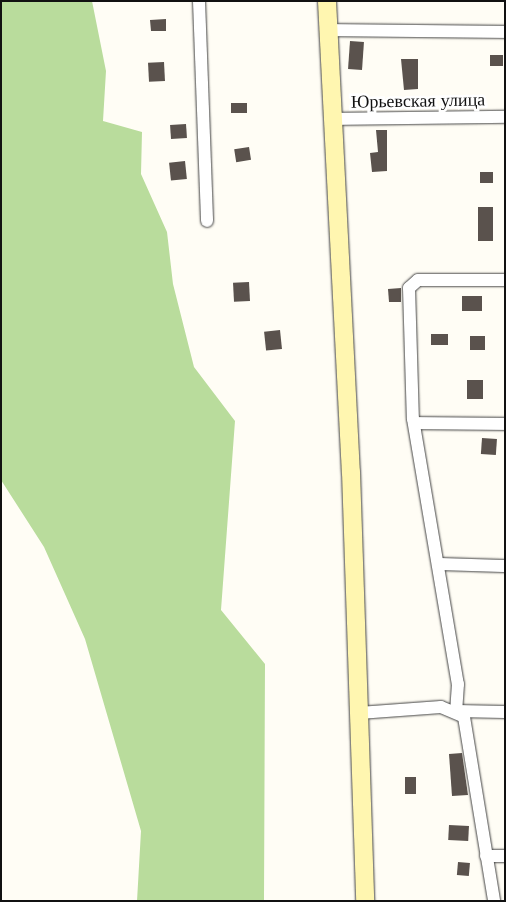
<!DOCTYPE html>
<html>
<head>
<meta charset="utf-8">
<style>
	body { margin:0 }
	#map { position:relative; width:506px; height:902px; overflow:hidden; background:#fffdf5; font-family:"Libre Baskerville",serif }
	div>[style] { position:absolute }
	.forest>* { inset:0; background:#b9dc9c }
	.building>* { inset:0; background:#5a524d; transform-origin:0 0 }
	.roads { filter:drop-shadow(0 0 1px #444) drop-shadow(0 0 1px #444) }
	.street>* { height:12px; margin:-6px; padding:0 6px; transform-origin:6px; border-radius:6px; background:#fff }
	.secondary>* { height:18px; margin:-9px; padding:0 9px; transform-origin:9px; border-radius:9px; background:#fff6b0 }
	span { translate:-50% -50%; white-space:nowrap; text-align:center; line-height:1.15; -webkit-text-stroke:5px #fff; paint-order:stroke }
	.street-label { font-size:18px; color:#111 }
	.frame { position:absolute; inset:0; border:2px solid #111; pointer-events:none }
</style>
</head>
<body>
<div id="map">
	<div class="forest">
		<i style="clip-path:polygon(1px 1px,92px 1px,106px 71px,103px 121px,142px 132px,141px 174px,167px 232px,173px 284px,194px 367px,235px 421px,221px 610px,265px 664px,264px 901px,137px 901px,141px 831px,85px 639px,44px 547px,1px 480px)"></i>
	</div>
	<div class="building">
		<i style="clip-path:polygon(166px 19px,166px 31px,151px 31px,150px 20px)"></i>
		<i style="left:350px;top:41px;width:14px;height:28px;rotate:4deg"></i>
		<i style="left:490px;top:55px;width:13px;height:11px"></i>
		<i style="clip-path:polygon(401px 59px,418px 59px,418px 89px,404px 90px)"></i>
		<i style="left:164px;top:62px;width:19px;height:16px;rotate:87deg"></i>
		<i style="left:247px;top:103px;width:10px;height:16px;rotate:90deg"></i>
		<i style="left:186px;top:124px;width:14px;height:16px;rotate:86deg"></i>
		<i style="clip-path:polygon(376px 130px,387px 130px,387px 171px,372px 172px,370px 153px,378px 152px)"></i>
		<i style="left:249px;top:147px;width:13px;height:15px;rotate:81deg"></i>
		<i style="left:185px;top:161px;width:18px;height:16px;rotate:84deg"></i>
		<i style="left:480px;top:172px;width:13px;height:11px"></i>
		<i style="left:478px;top:207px;width:15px;height:34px"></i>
		<i style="left:249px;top:282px;width:19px;height:16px;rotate:87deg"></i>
		<i style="clip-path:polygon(401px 288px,401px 302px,389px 302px,388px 289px)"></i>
		<i style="left:462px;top:296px;width:20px;height:15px"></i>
		<i style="left:280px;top:330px;width:19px;height:16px;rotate:84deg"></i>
		<i style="left:431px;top:334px;width:17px;height:11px"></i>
		<i style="left:485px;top:336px;width:14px;height:15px;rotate:90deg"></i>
		<i style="left:467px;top:380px;width:16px;height:19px"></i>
		<i style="left:482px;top:438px;width:15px;height:16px;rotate:4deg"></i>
		<i style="clip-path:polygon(462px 753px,468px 795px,452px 796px,449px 754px)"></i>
		<i style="left:416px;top:777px;width:17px;height:11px;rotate:90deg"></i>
		<i style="left:449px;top:825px;width:20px;height:15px;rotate:3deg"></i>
		<i style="left:458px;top:862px;width:12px;height:13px;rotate:5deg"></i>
	</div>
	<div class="roads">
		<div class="street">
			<i style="left:199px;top:1px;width:220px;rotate:87.9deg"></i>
			<i style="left:328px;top:30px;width:177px;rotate:0.6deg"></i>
			<i style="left:332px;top:119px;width:173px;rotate:-0.7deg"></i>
			<i style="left:505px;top:280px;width:87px;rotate:180deg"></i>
			<i style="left:418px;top:280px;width:12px;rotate:138deg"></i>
			<i style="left:409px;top:288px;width:131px;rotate:88.3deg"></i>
			<i style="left:413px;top:419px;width:269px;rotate:80.4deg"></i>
			<i style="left:458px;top:684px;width:27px;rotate:94deg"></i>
			<i style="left:456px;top:711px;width:49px;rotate:1.2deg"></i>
			<i style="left:415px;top:423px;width:90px;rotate:0.6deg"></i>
			<i style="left:438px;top:564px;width:67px;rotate:1.7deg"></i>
			<i style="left:359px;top:713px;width:82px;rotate:-4.2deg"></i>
			<i style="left:441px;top:707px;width:25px;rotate:23deg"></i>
			<i style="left:464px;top:717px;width:186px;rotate:80.7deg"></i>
			<i style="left:486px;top:856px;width:19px"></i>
		</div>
		<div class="secondary">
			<i style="left:327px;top:1px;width:472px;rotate:87.1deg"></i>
			<i style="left:351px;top:472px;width:429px;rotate:88.1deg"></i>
		</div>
	</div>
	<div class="street-label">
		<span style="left:418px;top:101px;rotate:-1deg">Юрьевская улица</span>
	</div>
	<div class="frame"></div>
</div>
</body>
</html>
